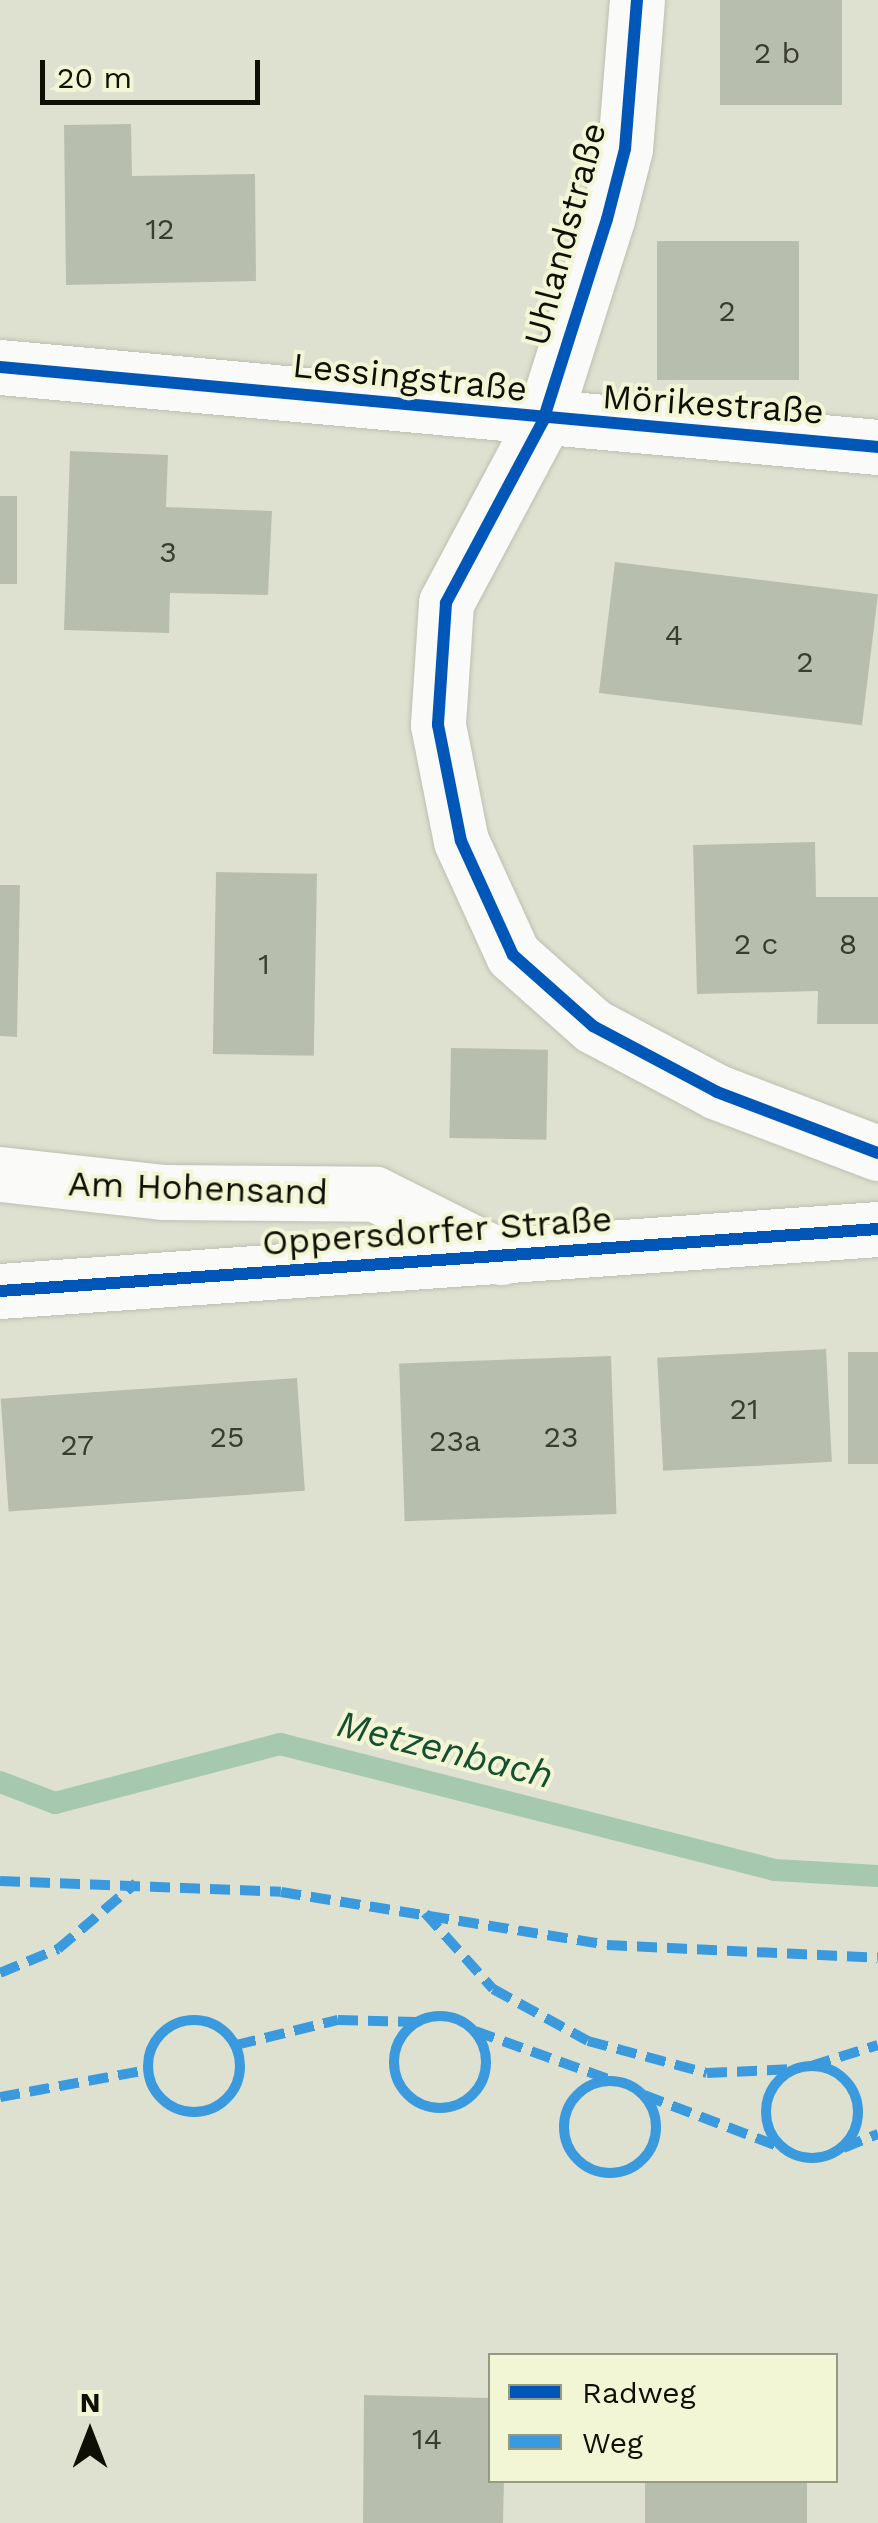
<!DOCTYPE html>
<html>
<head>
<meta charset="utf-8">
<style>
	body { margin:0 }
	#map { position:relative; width:878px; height:2523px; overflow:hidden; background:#dfe1d0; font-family:"Work Sans",sans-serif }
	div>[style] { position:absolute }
	.stream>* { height:22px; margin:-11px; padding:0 11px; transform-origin:11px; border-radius:11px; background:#a6c8ae }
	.building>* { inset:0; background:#b8beae; transform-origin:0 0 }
	.roads { filter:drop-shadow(0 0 2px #bdbfb1) drop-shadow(0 0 2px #bdbfb1) }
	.minor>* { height:55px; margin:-27.5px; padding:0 27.5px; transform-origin:27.5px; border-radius:27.5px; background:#fafaf8 }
	.quiet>* { height:10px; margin-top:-5px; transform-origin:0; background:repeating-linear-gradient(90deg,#3a9add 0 20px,transparent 0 30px) }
	.quiet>.ring { margin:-5px; padding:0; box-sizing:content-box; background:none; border:10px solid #3a9add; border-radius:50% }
	.cycleway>* { height:12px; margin:-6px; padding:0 6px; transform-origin:6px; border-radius:6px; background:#0057b8 }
	span { translate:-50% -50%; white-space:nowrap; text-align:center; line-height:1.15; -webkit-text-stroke:8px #f2f6d5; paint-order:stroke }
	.number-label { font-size:30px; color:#393c2f }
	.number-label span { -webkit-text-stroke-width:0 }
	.street-label { font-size:35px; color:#0f1005 }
	.water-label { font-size:38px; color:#164e32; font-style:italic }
	.legend { position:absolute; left:488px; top:2353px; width:350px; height:130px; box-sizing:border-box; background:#f2f6d5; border:2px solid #979a82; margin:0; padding:12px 18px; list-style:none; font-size:30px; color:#0f1005 }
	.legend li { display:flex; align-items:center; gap:20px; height:50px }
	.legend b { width:50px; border:2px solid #979a82 }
	.north { position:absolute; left:40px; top:2383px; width:100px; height:100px; -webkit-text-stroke:8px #f2f6d5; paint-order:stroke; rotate:0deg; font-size:28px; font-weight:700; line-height:40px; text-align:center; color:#0f1005 }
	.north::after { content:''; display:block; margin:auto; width:35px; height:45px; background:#0f1005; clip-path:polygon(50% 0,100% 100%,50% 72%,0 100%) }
	.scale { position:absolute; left:40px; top:60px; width:220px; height:45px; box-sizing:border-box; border:5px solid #0f1005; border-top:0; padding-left:12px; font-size:30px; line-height:35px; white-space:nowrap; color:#0f1005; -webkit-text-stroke:8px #f2f6d5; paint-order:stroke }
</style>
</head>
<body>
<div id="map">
	<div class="stream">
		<i style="left:0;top:1782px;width:59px;rotate:20.9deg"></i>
		<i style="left:55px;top:1803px;width:233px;rotate:-14.7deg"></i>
		<i style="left:280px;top:1744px;width:511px;rotate:14.28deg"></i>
		<i style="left:775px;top:1870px;width:103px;rotate:3.3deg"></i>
	</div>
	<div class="building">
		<i style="left:720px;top:0;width:122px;height:105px"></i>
		<i style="clip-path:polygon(131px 124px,132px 176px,255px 174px,256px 281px,66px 285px,64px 125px)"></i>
		<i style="left:657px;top:241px;width:142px;height:139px"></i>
		<i style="clip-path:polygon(70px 451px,168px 455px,166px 507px,272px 511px,268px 595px,170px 593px,169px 633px,64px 630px)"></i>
		<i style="left:0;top:496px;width:17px;height:88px"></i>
		<i style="left:615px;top:562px;width:265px;height:132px;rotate:7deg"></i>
		<i style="clip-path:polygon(815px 842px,816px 897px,878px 897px,878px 1024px,817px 1024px,818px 991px,697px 994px,693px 845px)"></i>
		<i style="left:216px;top:872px;width:101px;height:182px;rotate:1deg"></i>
		<i style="clip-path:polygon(0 885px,20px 885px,17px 1037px,0 1036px)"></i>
		<i style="left:451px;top:1048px;width:97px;height:90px;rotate:1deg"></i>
		<i style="left:826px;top:1349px;width:113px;height:169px;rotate:87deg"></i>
		<i style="left:848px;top:1352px;width:30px;height:112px"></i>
		<i style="left:611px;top:1356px;width:158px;height:212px;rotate:88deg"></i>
		<i style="left:297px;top:1378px;width:113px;height:297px;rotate:86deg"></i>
		<i style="clip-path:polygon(364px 2395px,490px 2398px,490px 2480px,504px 2480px,503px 2523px,363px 2523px)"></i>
		<i style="left:645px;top:2480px;width:162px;height:43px"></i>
	</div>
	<div class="roads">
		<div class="minor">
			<i style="left:637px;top:0;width:149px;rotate:94.6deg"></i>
			<i style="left:625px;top:149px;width:72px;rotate:104.4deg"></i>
			<i style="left:607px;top:219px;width:212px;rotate:107.6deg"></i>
			<i style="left:543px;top:421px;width:206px;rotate:118.1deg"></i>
			<i style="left:446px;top:603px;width:122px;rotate:93.8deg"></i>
			<i style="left:438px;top:725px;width:118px;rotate:78.8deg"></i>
			<i style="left:461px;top:841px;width:125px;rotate:65.5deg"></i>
			<i style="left:513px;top:955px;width:107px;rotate:41.6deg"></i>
			<i style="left:593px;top:1026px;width:140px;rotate:28deg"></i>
			<i style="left:717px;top:1092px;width:172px;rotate:20.8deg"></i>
			<i style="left:0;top:367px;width:882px;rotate:5.21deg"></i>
			<i style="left:0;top:1174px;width:163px;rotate:6.3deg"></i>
			<i style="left:162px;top:1192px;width:213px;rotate:0.5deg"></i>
			<i style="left:375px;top:1194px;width:141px;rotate:26.6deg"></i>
			<i style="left:0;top:1291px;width:880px;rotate:-4.04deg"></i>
		</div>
	</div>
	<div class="quiet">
		<i style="left:0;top:1881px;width:281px;rotate:2.2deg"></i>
		<i style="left:281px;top:1892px;width:330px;rotate:9.2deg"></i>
		<i style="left:607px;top:1945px;width:271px;rotate:2.7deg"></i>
		<i style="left:425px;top:1913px;width:102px;rotate:48.2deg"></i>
		<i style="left:493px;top:1989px;width:108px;rotate:28.7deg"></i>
		<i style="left:588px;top:2041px;width:123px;rotate:15.1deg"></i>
		<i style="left:707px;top:2073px;width:87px;rotate:-2.6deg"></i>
		<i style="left:0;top:1973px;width:63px;rotate:-22.5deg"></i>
		<i style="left:58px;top:1949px;width:102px;rotate:-40.2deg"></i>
		<i class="ring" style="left:394px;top:2016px;width:82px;height:82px"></i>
		<i class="ring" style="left:148px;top:2020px;width:82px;height:82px"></i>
		<i style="left:475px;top:2031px;width:145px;rotate:19.8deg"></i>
		<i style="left:236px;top:2045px;width:105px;rotate:-13.8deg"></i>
		<i style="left:338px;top:2020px;width:78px;rotate:1.5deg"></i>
		<i class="ring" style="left:766px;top:2066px;width:82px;height:82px"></i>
		<i style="left:811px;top:2066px;width:70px;rotate:-17.4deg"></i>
		<i class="ring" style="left:564px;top:2081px;width:82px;height:82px"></i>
		<i style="left:644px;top:2095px;width:146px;rotate:20.9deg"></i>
		<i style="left:0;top:2097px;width:149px;rotate:-10.4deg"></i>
		<i style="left:843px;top:2148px;width:38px;rotate:-22deg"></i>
	</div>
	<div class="cycleway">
		<i style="left:637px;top:0;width:149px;rotate:94.6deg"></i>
		<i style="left:625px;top:149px;width:72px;rotate:104.4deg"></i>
		<i style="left:607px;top:219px;width:212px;rotate:107.6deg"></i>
		<i style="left:543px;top:421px;width:206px;rotate:118.1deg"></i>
		<i style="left:446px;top:603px;width:122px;rotate:93.8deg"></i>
		<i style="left:438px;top:725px;width:118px;rotate:78.8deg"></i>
		<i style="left:461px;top:841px;width:125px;rotate:65.5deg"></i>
		<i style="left:513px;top:955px;width:107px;rotate:41.6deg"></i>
		<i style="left:593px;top:1026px;width:140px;rotate:28deg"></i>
		<i style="left:717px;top:1092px;width:172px;rotate:20.8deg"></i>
		<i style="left:0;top:367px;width:882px;rotate:5.21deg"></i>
		<i style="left:0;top:1291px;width:880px;rotate:-4.04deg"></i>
	</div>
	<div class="number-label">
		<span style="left:777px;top:53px">2 b</span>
		<span style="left:160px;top:229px">12</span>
		<span style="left:727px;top:311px">2</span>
		<span style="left:168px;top:552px">3</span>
		<span style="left:674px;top:635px">4</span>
		<span style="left:805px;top:662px">2</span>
		<span style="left:756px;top:944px">2 c</span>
		<span style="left:848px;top:944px">8</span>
		<span style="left:264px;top:964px">1</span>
		<span style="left:744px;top:1409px">21</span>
		<span style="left:227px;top:1437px">25</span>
		<span style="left:561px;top:1437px">23</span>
		<span style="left:455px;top:1441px">23a</span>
		<span style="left:77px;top:1445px">27</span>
		<span style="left:427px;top:2439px">14</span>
	</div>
	<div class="street-label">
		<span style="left:565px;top:234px;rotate:-75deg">Uhlandstraße</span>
		<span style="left:410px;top:377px;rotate:6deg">Lessingstraße</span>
		<span style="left:713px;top:404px;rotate:4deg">Mörikestraße</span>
		<span style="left:198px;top:1188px;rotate:2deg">Am Hohensand</span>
		<span style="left:437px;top:1231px;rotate:-4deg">Oppersdorfer Straße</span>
	</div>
	<div class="water-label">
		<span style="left:445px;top:1750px;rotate:14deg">Metzenbach</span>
	</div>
	<ul class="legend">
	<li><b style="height:12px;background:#0057b8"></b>Radweg</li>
	<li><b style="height:12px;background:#3a9add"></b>Weg</li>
	</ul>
	<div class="north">N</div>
	<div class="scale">20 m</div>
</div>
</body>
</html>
